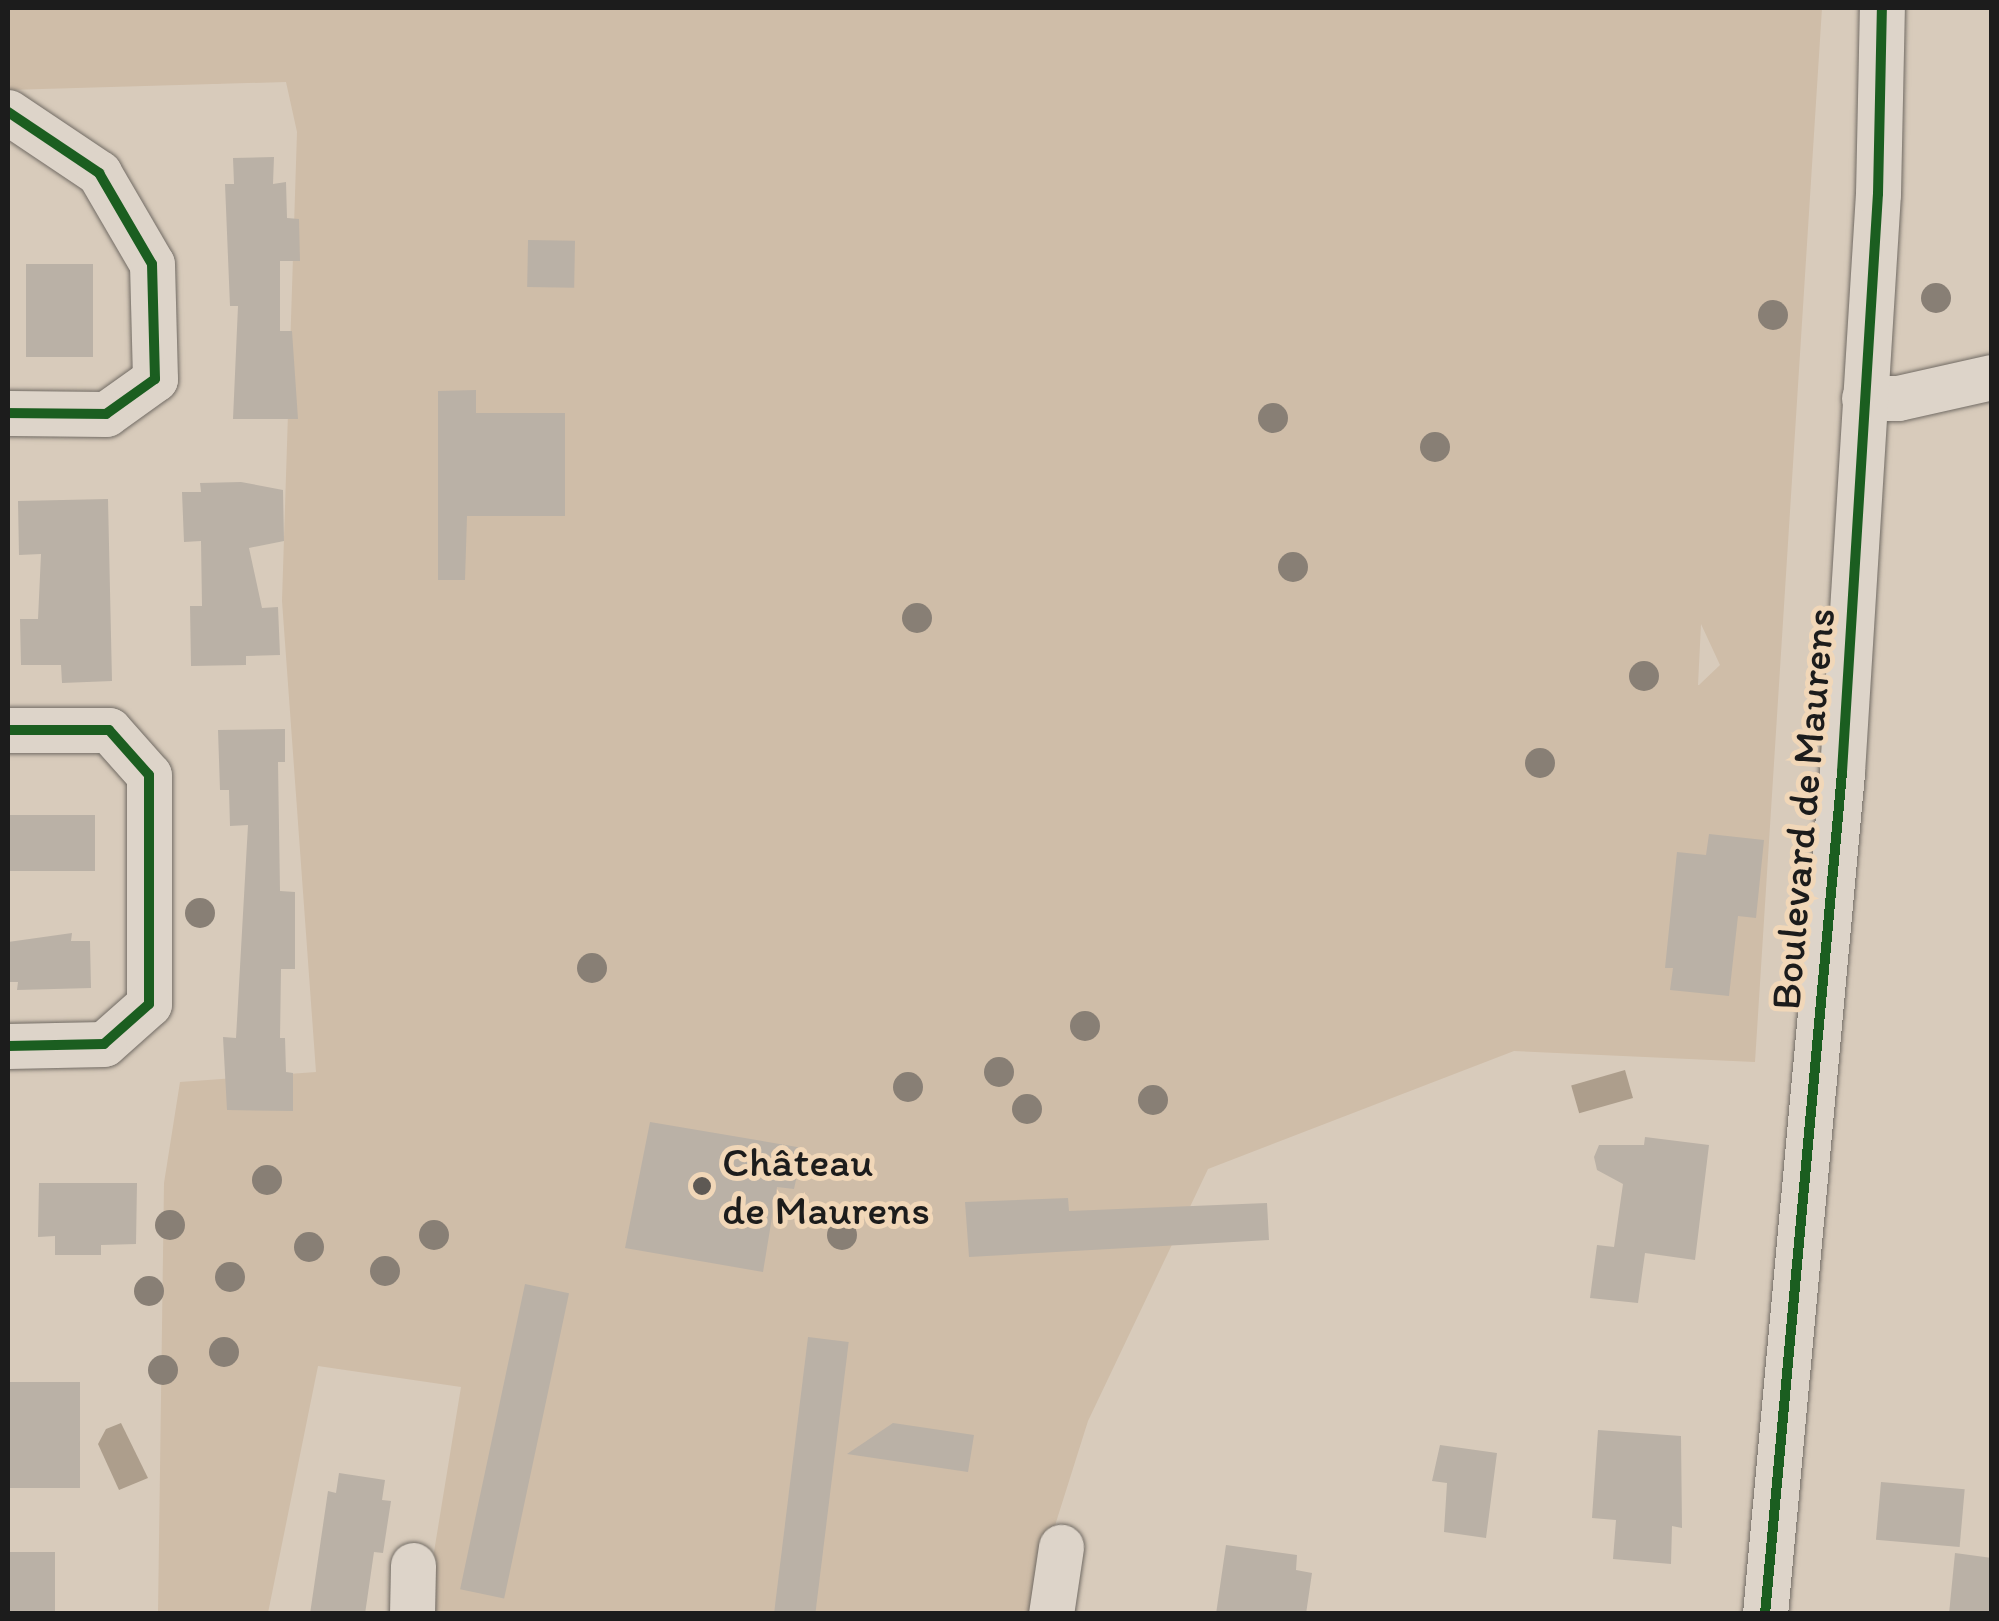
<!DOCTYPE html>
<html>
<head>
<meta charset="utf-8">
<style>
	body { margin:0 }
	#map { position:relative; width:1999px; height:1621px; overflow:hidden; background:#d8cbbb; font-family:Itim,sans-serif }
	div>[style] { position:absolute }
	.green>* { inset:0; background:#cfbda8 }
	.water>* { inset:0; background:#ad9e8c; transform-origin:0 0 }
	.building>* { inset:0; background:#bab1a6; transform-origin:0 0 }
	.roads { filter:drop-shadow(0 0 2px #716b64) drop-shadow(0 0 2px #716b64) }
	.minor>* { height:45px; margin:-22.5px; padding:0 22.5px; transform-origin:22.5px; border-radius:22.5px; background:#ddd4c9 }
	.cycleway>* { height:10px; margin:-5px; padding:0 5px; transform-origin:5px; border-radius:5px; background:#1b5e20 }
	.trees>* { width:30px; height:30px; margin:-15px; border-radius:50%; background:#887f75 }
	.dots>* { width:28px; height:28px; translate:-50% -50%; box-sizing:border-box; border:5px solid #f1d7b8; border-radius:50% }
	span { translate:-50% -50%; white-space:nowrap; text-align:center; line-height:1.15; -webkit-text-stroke:10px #f1d7b8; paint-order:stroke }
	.street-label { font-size:42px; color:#1c1c1c }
	.poi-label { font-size:42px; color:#1c1c1c }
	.left { translate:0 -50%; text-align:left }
	.frame { position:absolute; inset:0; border:10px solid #1c1c1c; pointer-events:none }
</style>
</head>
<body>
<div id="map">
	<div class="green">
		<i style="clip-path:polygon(evenodd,8px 8px,1822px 8px,1755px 1062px,1514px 1051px,1208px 1169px,1088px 1421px,1052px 1535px,1038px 1613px,424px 1613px,461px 1387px,318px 1366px,268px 1613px,158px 1613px,164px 1183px,180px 1082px,316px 1072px,282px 601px,297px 132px,286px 82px,8px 90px,8px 8px,1701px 624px,1720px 665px,1699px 685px,1698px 685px,1701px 624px)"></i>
	</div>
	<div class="water">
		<i style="left:1625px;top:1070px;width:29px;height:56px;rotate:74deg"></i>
		<i style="clip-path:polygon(121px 1423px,148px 1478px,119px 1490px,98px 1444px,106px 1429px)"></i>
	</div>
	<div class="building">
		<i style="clip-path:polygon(274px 157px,273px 184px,286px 182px,287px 218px,299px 219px,300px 261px,280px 261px,280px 331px,292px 331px,298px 419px,233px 419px,238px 306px,230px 306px,225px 184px,234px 184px,233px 158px)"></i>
		<i style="left:528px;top:240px;width:47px;height:47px;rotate:1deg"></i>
		<i style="left:93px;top:264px;width:93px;height:67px;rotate:90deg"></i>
		<i style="clip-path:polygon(476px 390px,476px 413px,565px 413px,565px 516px,467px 516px,465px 580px,438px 580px,438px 391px)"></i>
		<i style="clip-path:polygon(241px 482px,283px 490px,284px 541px,249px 548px,262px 608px,278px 607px,280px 655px,246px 656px,246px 665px,191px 666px,190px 606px,202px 606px,201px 541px,184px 542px,182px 492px,201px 492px,200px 483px)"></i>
		<i style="clip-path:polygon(108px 499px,112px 681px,62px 683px,61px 665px,21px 665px,20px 619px,38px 619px,41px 554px,19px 555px,18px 501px)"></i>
		<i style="clip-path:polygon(285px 729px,285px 762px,278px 762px,280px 891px,295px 892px,295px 969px,281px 969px,280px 1038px,285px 1038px,286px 1072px,293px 1073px,293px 1111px,227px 1110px,223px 1037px,236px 1038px,248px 825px,230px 826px,229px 790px,220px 790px,218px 730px)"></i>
		<i style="left:8px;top:815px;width:87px;height:56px"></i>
		<i style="clip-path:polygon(1709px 834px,1764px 840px,1756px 918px,1738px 916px,1729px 996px,1670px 990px,1673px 968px,1665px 968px,1677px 852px,1706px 855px)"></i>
		<i style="clip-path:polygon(72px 933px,71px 941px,90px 941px,91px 988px,17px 990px,18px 982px,8px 982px,8px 942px)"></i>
		<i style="clip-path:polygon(650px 1122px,803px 1148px,794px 1189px,777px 1187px,763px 1272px,625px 1248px)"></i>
		<i style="clip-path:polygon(1645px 1137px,1709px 1145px,1695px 1260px,1645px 1253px,1638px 1303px,1590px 1298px,1597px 1245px,1614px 1247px,1623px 1184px,1597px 1170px,1594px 1157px,1599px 1145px,1644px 1145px)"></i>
		<i style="clip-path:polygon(39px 1183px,137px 1183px,136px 1244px,101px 1245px,101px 1255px,55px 1255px,55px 1236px,38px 1237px)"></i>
		<i style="clip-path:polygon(1068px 1198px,1069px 1211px,1267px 1203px,1269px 1240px,969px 1257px,965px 1202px)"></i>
		<i style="left:525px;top:1284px;width:45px;height:312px;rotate:12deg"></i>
		<i style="left:808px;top:1337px;width:41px;height:280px;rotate:7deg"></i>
		<i style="left:8px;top:1382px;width:72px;height:106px"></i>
		<i style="clip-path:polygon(893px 1423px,974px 1435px,968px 1472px,847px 1454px)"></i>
		<i style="clip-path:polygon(1598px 1430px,1681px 1436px,1682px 1528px,1672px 1526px,1671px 1564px,1613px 1559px,1616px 1520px,1592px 1518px)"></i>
		<i style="clip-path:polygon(1440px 1445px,1497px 1453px,1486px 1538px,1444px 1532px,1447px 1483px,1432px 1481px)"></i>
		<i style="clip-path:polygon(339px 1473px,385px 1480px,382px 1500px,391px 1501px,383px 1553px,374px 1552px,365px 1614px,310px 1614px,328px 1491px,336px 1493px)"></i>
		<i style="left:1881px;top:1482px;width:84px;height:58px;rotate:5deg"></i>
		<i style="clip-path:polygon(1226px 1545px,1297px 1555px,1296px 1570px,1312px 1573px,1306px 1614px,1216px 1614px)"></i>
		<i style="left:55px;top:1552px;width:59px;height:47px;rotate:90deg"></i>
		<i style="clip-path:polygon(1955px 1553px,1992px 1558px,1992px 1614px,1949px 1614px)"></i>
	</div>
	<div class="roads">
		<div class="minor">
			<i style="left:8px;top:112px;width:110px;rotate:33.8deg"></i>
			<i style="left:99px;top:173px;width:105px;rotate:59.8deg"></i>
			<i style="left:152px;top:264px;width:115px;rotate:88.5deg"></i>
			<i style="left:155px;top:379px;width:60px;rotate:144.5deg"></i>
			<i style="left:106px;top:414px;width:98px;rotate:-179.4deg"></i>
			<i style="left:1864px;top:398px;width:34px"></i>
			<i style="left:1898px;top:398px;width:96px;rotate:-12.6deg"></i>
			<i style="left:8px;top:730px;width:101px"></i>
			<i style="left:109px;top:730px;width:60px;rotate:48.4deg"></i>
			<i style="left:149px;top:775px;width:229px;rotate:90deg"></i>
			<i style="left:149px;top:1004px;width:60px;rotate:138.4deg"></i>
			<i style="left:104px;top:1044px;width:96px;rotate:178.8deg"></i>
			<i style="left:412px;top:1614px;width:49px;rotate:-88.8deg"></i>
			<i style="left:1051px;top:1614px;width:68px;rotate:-81.5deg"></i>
			<i style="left:1765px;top:1614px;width:846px;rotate:-84.77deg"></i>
			<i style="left:1842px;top:772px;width:579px;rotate:-86.44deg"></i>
			<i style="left:1878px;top:194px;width:186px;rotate:-88.8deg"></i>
		</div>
	</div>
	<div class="cycleway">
		<i style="left:8px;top:112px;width:110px;rotate:33.8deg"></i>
		<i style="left:99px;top:173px;width:105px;rotate:59.8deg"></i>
		<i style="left:152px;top:264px;width:115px;rotate:88.5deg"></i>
		<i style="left:155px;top:379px;width:60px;rotate:144.5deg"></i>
		<i style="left:106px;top:414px;width:98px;rotate:-179.4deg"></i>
		<i style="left:8px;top:730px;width:101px"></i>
		<i style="left:109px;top:730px;width:60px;rotate:48.4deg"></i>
		<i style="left:149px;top:775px;width:229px;rotate:90deg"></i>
		<i style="left:149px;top:1004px;width:60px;rotate:138.4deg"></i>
		<i style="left:104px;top:1044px;width:96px;rotate:178.8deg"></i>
		<i style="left:1765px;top:1614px;width:846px;rotate:-84.77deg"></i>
		<i style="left:1842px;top:772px;width:579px;rotate:-86.44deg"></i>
		<i style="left:1878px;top:194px;width:186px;rotate:-88.8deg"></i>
	</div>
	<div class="trees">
		<i style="left:1936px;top:298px"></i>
		<i style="left:1773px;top:315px"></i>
		<i style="left:1273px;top:418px"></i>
		<i style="left:1435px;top:447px"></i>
		<i style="left:1293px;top:567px"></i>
		<i style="left:917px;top:618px"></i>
		<i style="left:1644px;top:676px"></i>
		<i style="left:1540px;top:763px"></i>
		<i style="left:200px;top:913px"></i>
		<i style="left:592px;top:968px"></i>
		<i style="left:1085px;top:1026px"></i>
		<i style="left:999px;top:1072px"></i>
		<i style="left:908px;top:1087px"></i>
		<i style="left:1153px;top:1100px"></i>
		<i style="left:1027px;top:1109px"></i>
		<i style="left:267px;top:1180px"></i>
		<i style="left:170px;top:1225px"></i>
		<i style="left:434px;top:1235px"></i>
		<i style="left:842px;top:1235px"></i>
		<i style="left:309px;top:1247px"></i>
		<i style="left:385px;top:1271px"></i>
		<i style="left:230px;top:1277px"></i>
		<i style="left:149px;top:1291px"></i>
		<i style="left:224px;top:1352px"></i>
		<i style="left:163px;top:1370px"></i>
	</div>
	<div class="dots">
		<i style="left:702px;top:1186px;background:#5e5954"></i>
	</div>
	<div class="street-label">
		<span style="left:1803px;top:809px;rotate:-85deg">Boulevard de Maurens</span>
	</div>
	<div class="poi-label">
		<span class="left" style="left:722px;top:1186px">Château<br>de Maurens</span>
	</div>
	<div class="frame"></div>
</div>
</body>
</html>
